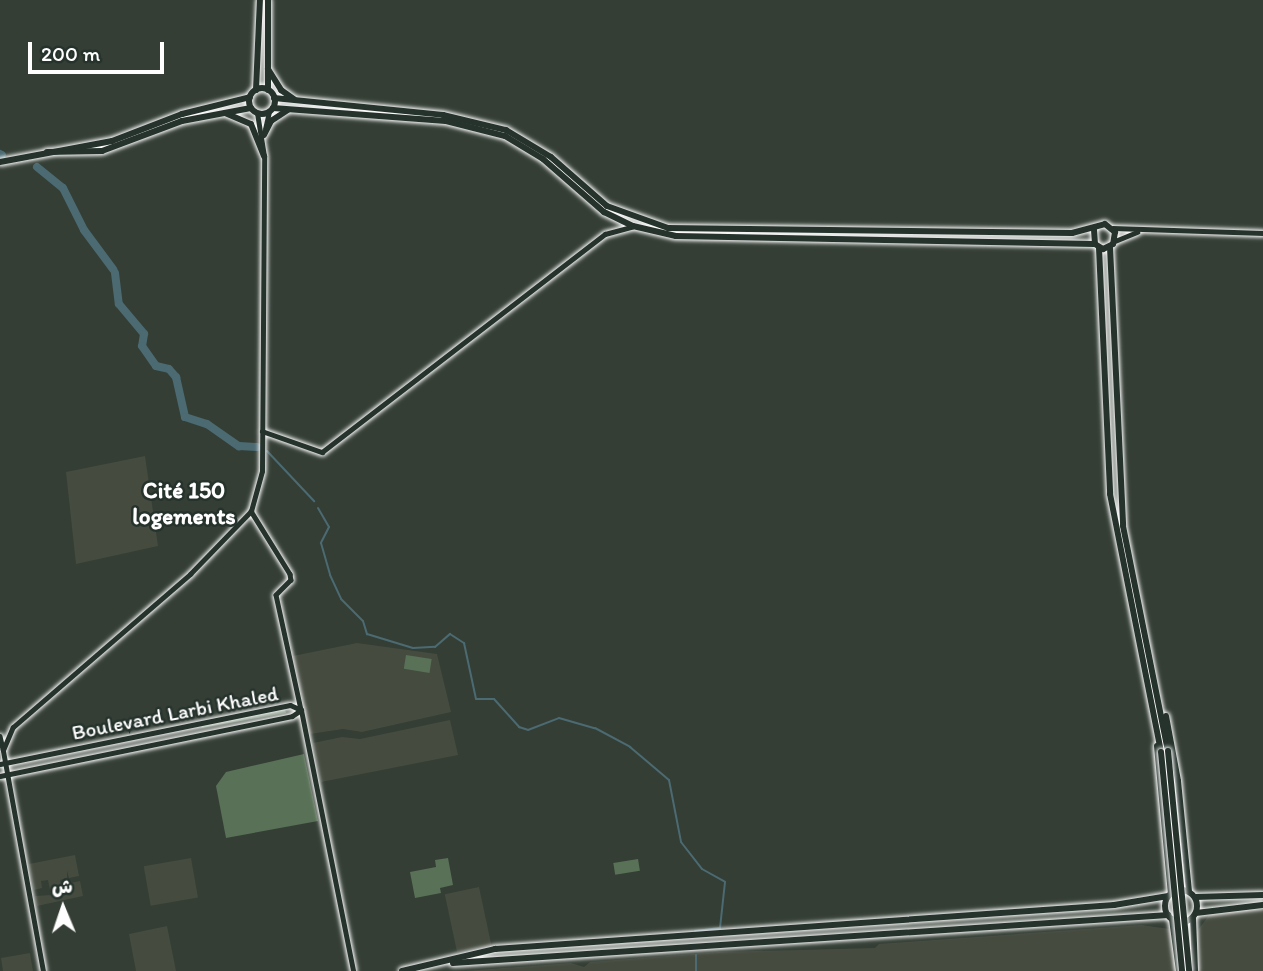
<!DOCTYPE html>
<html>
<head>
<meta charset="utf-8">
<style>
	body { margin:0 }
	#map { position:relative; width:1263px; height:971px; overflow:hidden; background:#343e35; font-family:Itim,"Playpen Sans Arabic",sans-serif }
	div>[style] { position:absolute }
	.built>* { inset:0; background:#454b3f; transform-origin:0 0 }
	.green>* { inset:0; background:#597157; transform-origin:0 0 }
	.stream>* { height:2px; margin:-1px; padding:0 1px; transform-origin:1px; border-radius:1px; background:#4b6a72 }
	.river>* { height:8px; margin:-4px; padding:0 4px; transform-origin:4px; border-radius:4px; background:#4b6a72 }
	.roads { filter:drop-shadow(0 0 2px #fff) drop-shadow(0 0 2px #fff) }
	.tertiary>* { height:4.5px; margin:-2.25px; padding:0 2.25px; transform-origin:2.25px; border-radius:2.25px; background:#26332d }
	.secondary>* { height:5px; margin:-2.5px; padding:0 2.5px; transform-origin:2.5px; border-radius:2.5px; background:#26332d }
	.primary>* { height:6px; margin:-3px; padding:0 3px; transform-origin:3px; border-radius:3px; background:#26332d }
	.trunk>* { height:6px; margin:-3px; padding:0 3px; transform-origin:3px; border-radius:3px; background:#26332d }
	.trunk>.ring { margin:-3px; padding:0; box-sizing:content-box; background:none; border:6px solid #26332d; border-radius:50% }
	.bridges { filter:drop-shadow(0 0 2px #fff) drop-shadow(0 0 2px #fff) }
	.trunk-bridge>* { height:6px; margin:-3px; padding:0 3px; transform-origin:3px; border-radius:3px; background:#26332d }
	span { translate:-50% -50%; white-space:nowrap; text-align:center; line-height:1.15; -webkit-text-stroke:5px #26332d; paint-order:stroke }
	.street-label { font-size:21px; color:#fff }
	.neighbourhood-label { font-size:23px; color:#fff; font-weight:700 }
	.north { position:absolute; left:28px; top:873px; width:70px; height:70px; -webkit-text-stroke:5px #26332d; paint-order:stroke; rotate:358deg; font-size:19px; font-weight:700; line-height:28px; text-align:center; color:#fff }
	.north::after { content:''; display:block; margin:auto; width:24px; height:32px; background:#fff; clip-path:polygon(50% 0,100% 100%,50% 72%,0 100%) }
	.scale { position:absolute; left:28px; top:42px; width:136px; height:32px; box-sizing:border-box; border:4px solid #fff; border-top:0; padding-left:9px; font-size:21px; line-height:24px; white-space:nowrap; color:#fff; -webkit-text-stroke:5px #26332d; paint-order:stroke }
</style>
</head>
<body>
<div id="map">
	<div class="built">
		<i style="clip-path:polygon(145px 456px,158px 546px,76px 564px,66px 472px)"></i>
		<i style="clip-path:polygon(357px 643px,437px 654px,451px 712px,362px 732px,343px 729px,310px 734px,293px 656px)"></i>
		<i style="clip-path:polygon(450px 720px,458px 755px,321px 782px,313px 743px,342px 737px,360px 739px)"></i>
		<i style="clip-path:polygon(75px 855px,79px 876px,69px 878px,67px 871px,67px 878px,60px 880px,61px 885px,80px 881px,83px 896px,37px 906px,35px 896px,51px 895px,48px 880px,41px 881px,42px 888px,34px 890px,29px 864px)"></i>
		<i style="left:191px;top:858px;width:40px;height:48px;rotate:80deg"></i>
		<i style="left:479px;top:887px;width:59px;height:35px;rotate:78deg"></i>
		<i style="clip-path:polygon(1244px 910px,1263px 910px,1263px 971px,465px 971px,571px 963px,584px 967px,590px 962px,719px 952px,875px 948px,879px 944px,1141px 925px,1170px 929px,1173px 938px,1193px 937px,1209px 915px)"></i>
		<i style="clip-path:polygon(167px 926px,176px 971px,136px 971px,129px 934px)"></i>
		<i style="clip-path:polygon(30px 953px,33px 971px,3px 971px,1px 958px)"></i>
	</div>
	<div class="green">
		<i style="left:406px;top:655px;width:26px;height:14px;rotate:9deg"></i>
		<i style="clip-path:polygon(285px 709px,286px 713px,201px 728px,202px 726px)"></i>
		<i style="clip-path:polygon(304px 754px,318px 821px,226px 838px,216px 786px,226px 772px)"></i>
		<i style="clip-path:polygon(448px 858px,453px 885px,440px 888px,441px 893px,415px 898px,410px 872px,436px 867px,435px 860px)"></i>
		<i style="left:638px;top:859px;width:12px;height:25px;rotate:81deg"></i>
	</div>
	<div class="stream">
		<i style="left:267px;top:451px;width:69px;rotate:46.8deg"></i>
		<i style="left:318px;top:508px;width:22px;rotate:60deg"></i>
		<i style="left:329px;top:527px;width:18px;rotate:117deg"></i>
		<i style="left:321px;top:543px;width:33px;rotate:74deg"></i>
		<i style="left:330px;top:575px;width:26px;rotate:65deg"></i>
		<i style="left:341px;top:599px;width:31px;rotate:45deg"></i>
		<i style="left:363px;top:621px;width:14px;rotate:73deg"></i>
		<i style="left:367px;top:634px;width:48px;rotate:16.9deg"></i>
		<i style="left:413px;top:648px;width:22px;rotate:-3deg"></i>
		<i style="left:435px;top:647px;width:20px;rotate:-41deg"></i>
		<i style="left:450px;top:634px;width:17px;rotate:33deg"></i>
		<i style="left:464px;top:643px;width:57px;rotate:77.9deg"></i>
		<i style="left:476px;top:699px;width:18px"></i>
		<i style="left:494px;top:699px;width:38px;rotate:48deg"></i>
		<i style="left:519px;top:727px;width:9px;rotate:18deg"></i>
		<i style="left:528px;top:730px;width:33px;rotate:-21deg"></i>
		<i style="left:559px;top:718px;width:37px;rotate:16deg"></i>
		<i style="left:595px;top:728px;width:40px;rotate:28deg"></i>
		<i style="left:630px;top:747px;width:51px;rotate:40.2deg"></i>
		<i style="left:669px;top:780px;width:63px;rotate:79deg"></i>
		<i style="left:681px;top:842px;width:34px;rotate:52deg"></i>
		<i style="left:702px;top:869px;width:26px;rotate:29deg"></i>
		<i style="left:725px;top:882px;width:46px;rotate:96.2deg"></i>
		<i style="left:720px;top:928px;width:25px;rotate:173deg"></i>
		<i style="left:696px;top:955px;width:16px;rotate:90deg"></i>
	</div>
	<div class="river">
		<i style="left:0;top:154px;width:2px;rotate:27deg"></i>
		<i style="left:37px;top:167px;width:33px;rotate:39deg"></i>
		<i style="left:63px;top:188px;width:47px;rotate:63.4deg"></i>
		<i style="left:84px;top:230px;width:49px;rotate:53.4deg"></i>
		<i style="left:115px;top:273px;width:31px;rotate:83deg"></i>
		<i style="left:119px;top:304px;width:39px;rotate:50deg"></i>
		<i style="left:144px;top:334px;width:12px;rotate:99deg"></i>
		<i style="left:142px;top:346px;width:24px;rotate:55deg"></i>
		<i style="left:156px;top:366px;width:13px;rotate:13deg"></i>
		<i style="left:169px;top:369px;width:11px;rotate:49deg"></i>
		<i style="left:176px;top:377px;width:41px;rotate:77.3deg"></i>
		<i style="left:185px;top:417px;width:23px;rotate:18deg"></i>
		<i style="left:207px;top:424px;width:39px;rotate:35deg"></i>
		<i style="left:239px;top:446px;width:18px;rotate:3deg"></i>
	</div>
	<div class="roads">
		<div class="tertiary">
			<i style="left:1113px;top:228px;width:150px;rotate:1.9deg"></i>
			<i style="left:1115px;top:241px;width:24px;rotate:-22deg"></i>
			<i style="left:262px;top:431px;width:64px;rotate:19.3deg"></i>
			<i style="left:322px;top:452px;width:357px;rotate:-37.6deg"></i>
			<i style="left:605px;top:234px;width:28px;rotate:-15deg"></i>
			<i style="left:251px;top:511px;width:74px;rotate:58.2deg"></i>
			<i style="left:290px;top:574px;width:6px;rotate:81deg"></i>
			<i style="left:291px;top:580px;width:21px;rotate:135deg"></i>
			<i style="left:276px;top:595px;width:118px;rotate:77.7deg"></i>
			<i style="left:0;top:736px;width:13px;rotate:77deg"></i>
		</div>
		<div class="secondary">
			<i style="left:265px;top:129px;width:17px;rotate:-77deg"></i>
			<i style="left:301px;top:710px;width:266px;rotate:78.7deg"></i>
			<i style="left:0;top:764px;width:296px;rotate:-11.5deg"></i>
			<i style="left:290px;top:705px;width:12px;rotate:24deg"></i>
			<i style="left:0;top:776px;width:298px;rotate:-11.6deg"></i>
			<i style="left:292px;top:716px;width:11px;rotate:-34deg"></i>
			<i style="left:43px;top:971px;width:225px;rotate:-100.3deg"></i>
			<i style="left:3px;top:750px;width:25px;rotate:-67deg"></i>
			<i style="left:13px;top:727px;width:234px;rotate:-40.8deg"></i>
			<i style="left:190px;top:574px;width:88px;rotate:-45.9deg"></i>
			<i style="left:251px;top:511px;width:41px;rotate:-74.6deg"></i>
			<i style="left:262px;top:471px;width:315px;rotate:-89.6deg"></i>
			<i style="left:264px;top:156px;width:44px;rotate:-99.2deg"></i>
		</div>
		<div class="primary">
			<i style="left:225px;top:113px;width:28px;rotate:23deg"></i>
			<i style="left:251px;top:124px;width:35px;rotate:68deg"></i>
			<i style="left:47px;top:152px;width:55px;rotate:-1deg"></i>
			<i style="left:102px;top:151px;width:85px;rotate:-20.6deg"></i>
			<i style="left:182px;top:121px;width:70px;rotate:-10.7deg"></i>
			<i style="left:0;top:162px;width:114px;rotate:-10.6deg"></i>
			<i style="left:112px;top:141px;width:75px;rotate:-21.1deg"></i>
			<i style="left:182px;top:114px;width:70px;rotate:-14deg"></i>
		</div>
		<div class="trunk">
			<i style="left:268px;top:69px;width:25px;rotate:58deg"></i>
			<i style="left:281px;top:90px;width:16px;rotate:35deg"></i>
			<i class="ring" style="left:249px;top:88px;width:20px;height:20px"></i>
			<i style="left:256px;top:90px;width:90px;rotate:-87.5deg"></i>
			<i style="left:268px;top:90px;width:90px;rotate:-90deg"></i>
			<i style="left:274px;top:98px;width:170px;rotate:5.7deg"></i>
			<i style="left:443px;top:115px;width:65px;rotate:13.4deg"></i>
			<i style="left:506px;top:130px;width:52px;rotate:31deg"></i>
			<i style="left:551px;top:157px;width:74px;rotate:41.2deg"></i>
			<i style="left:607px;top:206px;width:65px;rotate:19.8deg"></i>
			<i style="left:668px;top:228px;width:404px;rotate:0.7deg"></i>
			<i style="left:1072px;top:233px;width:34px;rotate:-15deg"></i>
			<i style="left:1105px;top:224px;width:13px;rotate:39deg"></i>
			<i style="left:1115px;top:232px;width:12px;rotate:99deg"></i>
			<i style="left:1113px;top:244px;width:11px;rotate:153deg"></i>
			<i style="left:1103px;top:249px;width:9px;rotate:-148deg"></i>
			<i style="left:1095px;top:244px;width:14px;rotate:-94deg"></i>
			<i style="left:273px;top:108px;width:173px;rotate:4.3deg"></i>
			<i style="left:446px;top:121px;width:61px;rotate:14.3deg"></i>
			<i style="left:505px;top:136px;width:44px;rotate:31.2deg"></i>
			<i style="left:543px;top:159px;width:81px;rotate:41deg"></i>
			<i style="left:604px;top:212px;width:32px;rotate:26deg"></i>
			<i style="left:633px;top:226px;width:44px;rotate:13.1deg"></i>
			<i style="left:676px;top:236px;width:418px;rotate:1.1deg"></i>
			<i style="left:264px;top:135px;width:16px;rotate:-63deg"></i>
			<i style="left:271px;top:121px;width:20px;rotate:-33deg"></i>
			<i style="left:1110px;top:247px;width:279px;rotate:87.3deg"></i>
			<i style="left:1123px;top:526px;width:229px;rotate:78.7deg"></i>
			<i style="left:1099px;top:248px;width:246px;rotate:87.4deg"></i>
			<i style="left:1110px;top:494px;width:263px;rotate:78.8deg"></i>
			<i style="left:1166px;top:716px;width:66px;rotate:79.5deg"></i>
			<i style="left:1178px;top:781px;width:111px;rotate:84.3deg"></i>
			<i style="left:1157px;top:746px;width:148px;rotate:84.6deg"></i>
			<i class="ring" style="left:1165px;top:890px;width:26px;height:26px"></i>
			<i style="left:1195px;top:897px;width:68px;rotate:-1.7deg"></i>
			<i style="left:1196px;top:913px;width:67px;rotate:-6.8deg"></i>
			<i style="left:1193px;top:918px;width:53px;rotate:87.8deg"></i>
			<i style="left:1172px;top:919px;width:52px;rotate:82.3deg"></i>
			<i style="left:453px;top:963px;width:717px;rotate:-3.84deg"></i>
			<i style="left:402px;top:971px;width:96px;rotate:-13.3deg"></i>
			<i style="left:495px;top:949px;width:621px;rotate:-4.07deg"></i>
			<i style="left:1114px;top:905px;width:55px;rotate:-9.5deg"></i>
		</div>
	</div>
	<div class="bridges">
		<div class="trunk-bridge">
			<i style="left:1168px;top:751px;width:221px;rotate:84.5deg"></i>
			<i style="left:1161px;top:752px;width:220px;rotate:84.5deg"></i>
		</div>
	</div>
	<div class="street-label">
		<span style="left:175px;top:713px;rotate:-11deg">Boulevard Larbi Khaled</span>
	</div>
	<div class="neighbourhood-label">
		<span style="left:184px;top:503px">Cité 150<br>logements</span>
	</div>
	<div class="north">ش</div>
	<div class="scale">200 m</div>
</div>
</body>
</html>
